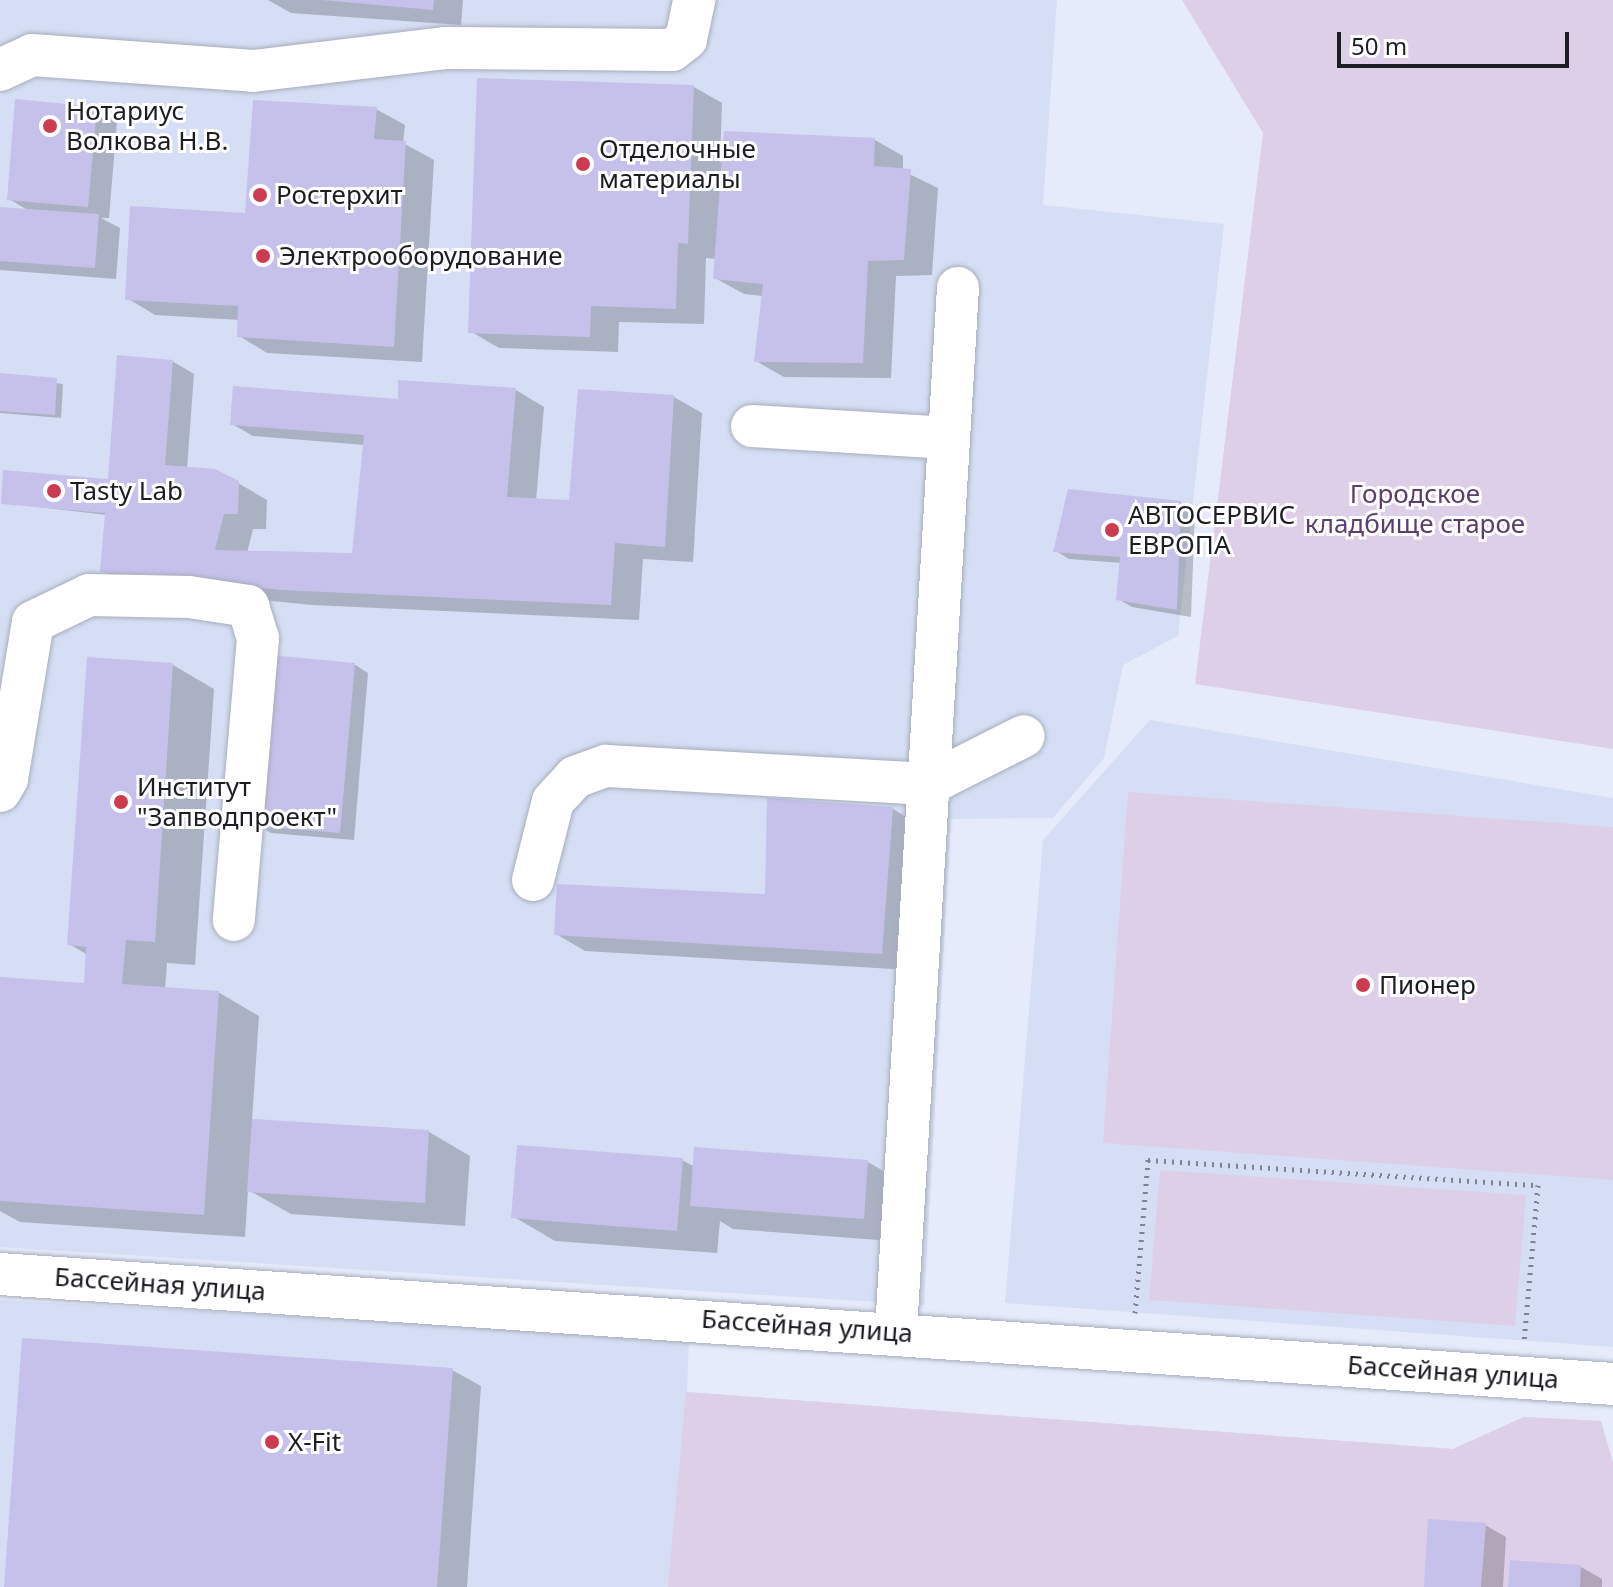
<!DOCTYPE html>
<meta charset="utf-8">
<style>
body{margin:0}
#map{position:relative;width:1613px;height:1587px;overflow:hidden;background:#e5ebfb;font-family:"Noto Sans",sans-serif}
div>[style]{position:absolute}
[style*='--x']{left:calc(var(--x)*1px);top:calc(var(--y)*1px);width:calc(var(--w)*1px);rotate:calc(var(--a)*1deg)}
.built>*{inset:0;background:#d5def4}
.green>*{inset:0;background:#decfe8}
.shadow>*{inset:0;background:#0003}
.building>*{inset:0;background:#c6c1eb}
.path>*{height:5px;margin-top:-2.5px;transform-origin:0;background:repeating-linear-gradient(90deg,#7f838e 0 2px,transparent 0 8px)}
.roads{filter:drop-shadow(0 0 2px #a7adbb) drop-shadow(0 0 2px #a7adbb)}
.minor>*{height:42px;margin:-21px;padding:0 21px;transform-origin:21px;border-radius:21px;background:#fff}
.dots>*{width:22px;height:22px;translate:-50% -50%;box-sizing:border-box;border:4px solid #fff;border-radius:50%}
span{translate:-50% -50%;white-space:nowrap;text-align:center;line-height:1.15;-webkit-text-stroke:6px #fff;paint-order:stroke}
.poi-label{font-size:26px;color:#1c1e23}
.left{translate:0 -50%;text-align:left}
.park-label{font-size:26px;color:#5c3d6e}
.street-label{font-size:26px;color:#1c1e23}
.scale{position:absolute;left:1337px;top:32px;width:232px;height:36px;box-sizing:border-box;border:4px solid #1c1e23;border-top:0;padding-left:10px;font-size:24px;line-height:28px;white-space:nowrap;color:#1c1e23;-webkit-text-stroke:6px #fff;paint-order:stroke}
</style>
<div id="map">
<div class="built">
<div style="clip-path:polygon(0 0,1057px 0,1043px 205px,1224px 224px,1178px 636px,1123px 665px,1104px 758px,1053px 818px,951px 819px,924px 1305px,0 1247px)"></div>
<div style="clip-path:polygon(1150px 720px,1613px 798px,1613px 1347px,1005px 1303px,1043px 840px)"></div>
<div style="clip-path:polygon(0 1300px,689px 1338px,687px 1392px,1453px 1449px,1524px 1417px,1601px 1421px,1613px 1463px,1613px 1587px,0 1587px)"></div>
</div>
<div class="green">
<div style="clip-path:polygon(1182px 0,1613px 0,1613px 749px,1195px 684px,1263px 133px)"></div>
<div style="clip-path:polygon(1128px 792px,1613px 827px,1613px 1180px,1103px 1143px)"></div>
<div style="clip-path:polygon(1160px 1170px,1526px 1195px,1515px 1326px,1149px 1300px)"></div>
<div style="clip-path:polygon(686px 1392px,1453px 1449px,1524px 1417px,1601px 1421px,1613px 1463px,1613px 1587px,668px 1587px)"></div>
</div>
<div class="shadow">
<div style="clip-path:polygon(268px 0,463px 0,461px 25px,291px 13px)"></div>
<div style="clip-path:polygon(694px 87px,722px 103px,720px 162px,875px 140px,903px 156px,903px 171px,938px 188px,932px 275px,896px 276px,891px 378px,784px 377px,756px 361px,763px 296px,744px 294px,715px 278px,717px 259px,706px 258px,704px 324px,619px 322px,618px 352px,499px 348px,470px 331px)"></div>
<div style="clip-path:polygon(96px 108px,117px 121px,109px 218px,101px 218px,120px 228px,116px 279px,0 270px,0 209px,29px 211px,9px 199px)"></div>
<div style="clip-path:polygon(376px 109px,405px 125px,403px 143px,434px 160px,422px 362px,267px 353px,239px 336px,240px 320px,155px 315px,127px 298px,247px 215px)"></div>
<div style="clip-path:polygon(172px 361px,194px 374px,187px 469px,238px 483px,267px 500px,266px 529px,253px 529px,247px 553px,354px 555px,365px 445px,253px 436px,232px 424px,516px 390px,544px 407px,536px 501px,570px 502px,674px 397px,702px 413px,693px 562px,643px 559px,639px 620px,312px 605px,131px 587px,102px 570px,107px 515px,3px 503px,109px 481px)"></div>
<div style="clip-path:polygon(0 375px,63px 384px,61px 418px,0 413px)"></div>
<div style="clip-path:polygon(1181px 503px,1195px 511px,1191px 617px,1132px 607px,1118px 599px,1122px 563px,1069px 559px,1056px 551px)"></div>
<div style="clip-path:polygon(354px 664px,368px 673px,354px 840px,271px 833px,257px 825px)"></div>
<div style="clip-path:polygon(173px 665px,214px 689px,195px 965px,167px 963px,165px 989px,218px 992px,259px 1016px,252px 1121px,429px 1132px,470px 1156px,465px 1226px,291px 1214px,248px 1190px,245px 1237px,20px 1222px,0 1211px,0 979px,86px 985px,88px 955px,69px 944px)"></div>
<div style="clip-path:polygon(893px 809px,921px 826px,910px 970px,585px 951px,556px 934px,767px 896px)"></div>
<div style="clip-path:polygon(696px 1149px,868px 1162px,909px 1186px,905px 1242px,733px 1229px,720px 1221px,717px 1253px,555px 1241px,514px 1217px,682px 1160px,695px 1167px)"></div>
<div style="clip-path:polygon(452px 1370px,481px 1386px,467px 1587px,6px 1587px)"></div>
<div style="clip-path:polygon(1485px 1525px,1506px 1537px,1503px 1587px,1426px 1587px)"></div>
<div style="clip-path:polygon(1581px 1567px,1602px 1579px,1602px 1587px,1510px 1587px)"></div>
</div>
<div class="building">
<div style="clip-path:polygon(322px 0,434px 0,433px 10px)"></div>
<div style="clip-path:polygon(477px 78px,694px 85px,688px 244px,678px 243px,676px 309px,591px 306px,590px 337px,468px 333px)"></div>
<div style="clip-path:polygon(15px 99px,97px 107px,88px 207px,7px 200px)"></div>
<div style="clip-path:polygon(253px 100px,377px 107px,374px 139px,406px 141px,394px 347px,237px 337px,238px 306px,125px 300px,130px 206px,245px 213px)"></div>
<div style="clip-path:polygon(724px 131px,875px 138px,874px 166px,911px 169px,904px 260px,868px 261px,863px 363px,754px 362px,763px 284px,713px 279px)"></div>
<div style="clip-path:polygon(0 207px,99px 214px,95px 268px,0 261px)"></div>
<div style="clip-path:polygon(117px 355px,173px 360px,165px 465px,215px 469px,239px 481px,238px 514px,224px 514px,215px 550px,352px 553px,364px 435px,230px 425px,233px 386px,398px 399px,398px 380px,516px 388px,507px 497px,569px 500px,578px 389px,674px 395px,665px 547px,615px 543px,611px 605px,282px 590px,100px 572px,105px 513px,1px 504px,3px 470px,108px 479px)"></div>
<div style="clip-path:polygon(0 373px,57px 378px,55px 415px,0 411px)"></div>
<div style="clip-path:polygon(1068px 489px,1181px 501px,1177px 610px,1116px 600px,1120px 557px,1053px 552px)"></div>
<div style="clip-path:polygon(270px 655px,355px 663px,340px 833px,255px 826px)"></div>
<div style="clip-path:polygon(87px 657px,173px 663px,155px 942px,126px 940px,122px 984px,219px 991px,204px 1215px,0 1201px,0 977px,84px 983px,86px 947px,67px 945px)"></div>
<div style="clip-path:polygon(767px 798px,893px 807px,882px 954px,554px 935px,557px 884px,765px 894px)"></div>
<div style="clip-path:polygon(252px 1119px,429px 1130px,425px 1203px,247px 1192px)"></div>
<div style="clip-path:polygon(517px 1145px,683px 1158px,677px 1231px,511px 1218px)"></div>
<div style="clip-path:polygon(694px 1147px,868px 1160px,864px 1219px,690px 1206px)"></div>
<div style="clip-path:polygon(22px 1338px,453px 1368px,437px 1587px,4px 1587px)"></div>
<div style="clip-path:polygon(1428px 1519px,1486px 1523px,1481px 1587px,1424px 1587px)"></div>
<div style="clip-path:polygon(1510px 1560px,1581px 1565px,1580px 1587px,1508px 1587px)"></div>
</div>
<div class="path">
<div style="--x:1135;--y:1313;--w:154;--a:-85.1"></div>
<div style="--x:1148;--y:1160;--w:391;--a:3.7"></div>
<div style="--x:1538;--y:1185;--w:157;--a:95.1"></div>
</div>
<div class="roads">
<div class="minor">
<div style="--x:0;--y:70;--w:35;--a:-25"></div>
<div style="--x:32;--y:55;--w:222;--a:4.1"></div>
<div style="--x:253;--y:71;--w:193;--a:-6.8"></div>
<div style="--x:445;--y:48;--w:227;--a:0.5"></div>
<div style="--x:672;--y:50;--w:18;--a:-38"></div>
<div style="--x:686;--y:39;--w:40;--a:-78"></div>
<div style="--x:752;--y:426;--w:197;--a:3.5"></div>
<div style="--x:0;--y:791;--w:14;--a:-60"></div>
<div style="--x:7;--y:779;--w:159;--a:-80.6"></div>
<div style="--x:33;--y:622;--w:62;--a:-25.7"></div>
<div style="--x:89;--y:595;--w:100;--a:1.1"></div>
<div style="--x:189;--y:597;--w:60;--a:8.7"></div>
<div style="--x:248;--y:606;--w:34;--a:73"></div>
<div style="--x:258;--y:638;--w:283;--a:94.9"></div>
<div style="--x:533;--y:880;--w:81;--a:-75.8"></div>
<div style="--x:553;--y:801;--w:33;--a:-47"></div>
<div style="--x:575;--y:777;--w:33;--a:-20"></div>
<div style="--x:606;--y:766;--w:324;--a:3.2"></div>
<div style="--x:929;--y:784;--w:106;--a:-26.8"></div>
<div style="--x:0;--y:1274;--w:1617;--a:3.9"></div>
<div style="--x:896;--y:1331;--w:1045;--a:-86.6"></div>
</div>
</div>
<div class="dots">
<div style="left:50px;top:126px;background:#cc3b4f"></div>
<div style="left:583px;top:164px;background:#cc3b4f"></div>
<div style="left:260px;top:195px;background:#cc3b4f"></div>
<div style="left:263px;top:256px;background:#cc3b4f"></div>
<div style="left:54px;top:491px;background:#cc3b4f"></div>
<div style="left:1112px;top:530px;background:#cc3b4f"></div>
<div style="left:121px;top:802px;background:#cc3b4f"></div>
<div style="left:1363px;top:985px;background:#cc3b4f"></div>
<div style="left:272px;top:1442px;background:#cc3b4f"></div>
</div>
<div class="poi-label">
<span class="left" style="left:66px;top:126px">Нотариус<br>Волкова Н.В.</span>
<span class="left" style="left:599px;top:164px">Отделочные<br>материалы</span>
<span class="left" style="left:276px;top:195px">Ростерхит</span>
<span class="left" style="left:279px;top:256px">Электрооборудование</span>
<span class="left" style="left:70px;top:491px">Tasty Lab</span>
<span class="left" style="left:1128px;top:530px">АВТОСЕРВИС<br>ЕВРОПА</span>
<span class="left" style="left:137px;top:802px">Институт<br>"Запводпроект"</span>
<span class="left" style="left:1379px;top:985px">Пионер</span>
<span class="left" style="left:288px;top:1442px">X-Fit</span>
</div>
<div class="park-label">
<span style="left:1415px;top:509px">Городское<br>кладбище старое</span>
</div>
<div class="street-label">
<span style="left:160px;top:1284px;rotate:4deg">Бассейная улица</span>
<span style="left:807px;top:1326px;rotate:4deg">Бассейная улица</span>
<span style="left:1453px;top:1372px;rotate:4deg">Бассейная улица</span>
</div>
<div class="scale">50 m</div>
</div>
